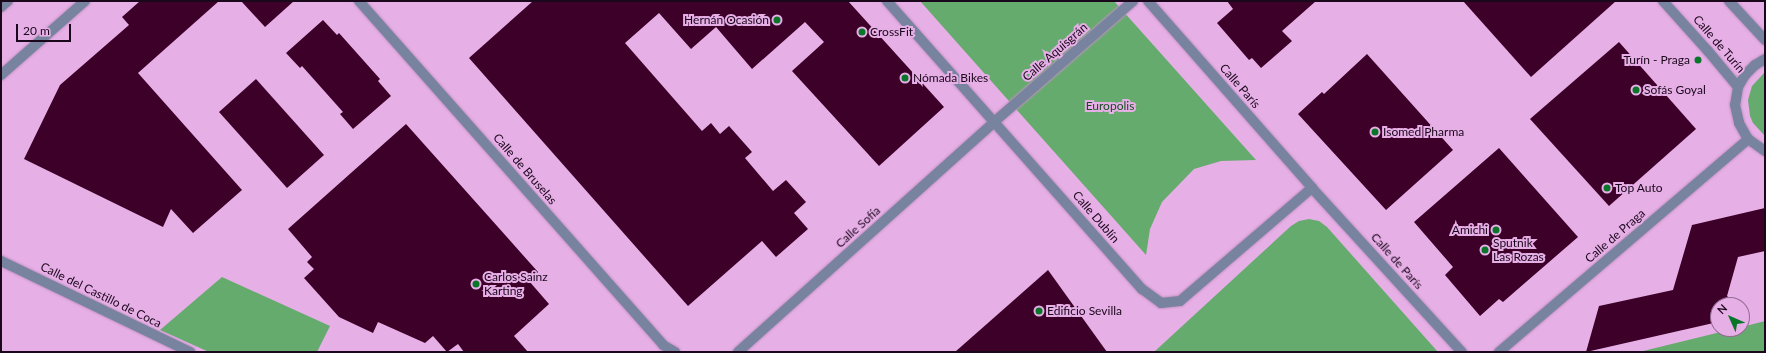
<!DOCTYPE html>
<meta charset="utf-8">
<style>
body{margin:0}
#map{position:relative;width:1766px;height:353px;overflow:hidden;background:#e6afe6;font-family:Lato,sans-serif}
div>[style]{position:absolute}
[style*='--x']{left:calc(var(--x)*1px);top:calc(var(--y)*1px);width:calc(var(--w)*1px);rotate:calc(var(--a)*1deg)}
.green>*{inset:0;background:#66ab6e}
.building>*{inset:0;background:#3d0028}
.roads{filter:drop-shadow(0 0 1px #c191c1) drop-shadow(0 0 1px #c191c1)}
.street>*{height:10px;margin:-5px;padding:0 5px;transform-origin:5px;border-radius:5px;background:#78849f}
.dots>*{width:11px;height:11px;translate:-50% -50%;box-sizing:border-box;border:2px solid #e6afe6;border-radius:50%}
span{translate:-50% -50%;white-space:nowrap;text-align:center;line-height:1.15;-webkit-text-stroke:4px #e6afe6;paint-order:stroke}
.poi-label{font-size:12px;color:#1b071b}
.right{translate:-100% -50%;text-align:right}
.left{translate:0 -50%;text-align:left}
.street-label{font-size:12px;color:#1b071b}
.park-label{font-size:12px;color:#174e21}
.frame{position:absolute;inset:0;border:2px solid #1b071b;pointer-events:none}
.north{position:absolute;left:1710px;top:297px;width:40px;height:40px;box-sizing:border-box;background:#e6afe6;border:1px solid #956c95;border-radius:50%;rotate:315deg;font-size:11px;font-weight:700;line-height:16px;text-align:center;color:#1b071b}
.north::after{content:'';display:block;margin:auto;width:14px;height:18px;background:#087528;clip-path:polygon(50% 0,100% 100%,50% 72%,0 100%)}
.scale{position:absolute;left:16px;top:24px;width:55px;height:18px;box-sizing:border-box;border:2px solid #1b071b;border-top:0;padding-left:5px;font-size:12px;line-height:14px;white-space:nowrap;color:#1b071b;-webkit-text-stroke:3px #e6afe6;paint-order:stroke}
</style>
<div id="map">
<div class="green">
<div style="clip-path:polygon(920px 1px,1114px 1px,1256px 160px,1221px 161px,1194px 169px,1162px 202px,1150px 229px,1146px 255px)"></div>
<div style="clip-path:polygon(1765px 72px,1765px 136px,1753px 123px,1750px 116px,1748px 100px,1752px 86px)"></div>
<div style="clip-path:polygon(1309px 219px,1319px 221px,1327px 227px,1438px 352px,1154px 352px,1291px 226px,1299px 221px)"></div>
<div style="clip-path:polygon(222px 277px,330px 326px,317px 352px,209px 352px,160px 330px)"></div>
<div style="clip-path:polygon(1765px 321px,1765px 352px,1639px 352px,1733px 329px,1742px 329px,1742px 327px)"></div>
</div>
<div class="building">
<div style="clip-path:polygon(140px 1px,219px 1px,138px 73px,242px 190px,193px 233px,171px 209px,163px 227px,24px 159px,60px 85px,129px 25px,122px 17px)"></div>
<div style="clip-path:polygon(241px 1px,294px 1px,265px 27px)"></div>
<div style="clip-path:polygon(533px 1px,848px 1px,944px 107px,879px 166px,792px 71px,824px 42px,805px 22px,752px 69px,716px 27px,691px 49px,659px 13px,625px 43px,702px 131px,711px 123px,720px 134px,729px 126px,752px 152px,745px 158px,773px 191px,786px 180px,806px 202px,794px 213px,808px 229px,776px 257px,762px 241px,688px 306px,469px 58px)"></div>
<div style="clip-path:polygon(1227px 1px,1316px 1px,1282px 31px,1292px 41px,1261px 68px,1252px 58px,1249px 60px,1217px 23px,1233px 9px)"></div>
<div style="clip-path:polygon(1463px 1px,1616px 1px,1531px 77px)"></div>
<div style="clip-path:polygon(323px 20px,337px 35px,339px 33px,380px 79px,378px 81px,391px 96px,353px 129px,340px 114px,343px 112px,302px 66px,300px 68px,286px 53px)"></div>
<div style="clip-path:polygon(1619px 42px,1696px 129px,1609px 206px,1530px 119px)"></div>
<div style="clip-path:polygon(1367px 54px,1453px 150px,1386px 210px,1298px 114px,1322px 92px,1324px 94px)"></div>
<div style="clip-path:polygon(256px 79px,324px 155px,287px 188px,219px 112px)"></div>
<div style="clip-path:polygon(406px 124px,538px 272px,529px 281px,549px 304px,514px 336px,528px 352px,464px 352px,458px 344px,447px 352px,433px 336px,425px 343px,378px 322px,373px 333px,339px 317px,304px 278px,314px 269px,307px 262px,312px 257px,288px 229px)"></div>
<div style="clip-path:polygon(1499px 148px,1578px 237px,1503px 302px,1499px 299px,1480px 316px,1445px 275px,1453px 267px,1414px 222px)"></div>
<div style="clip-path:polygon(1765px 208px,1765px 251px,1738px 257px,1727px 296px,1736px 305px,1718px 305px,1718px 322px,1586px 352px,1599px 306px,1673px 290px,1692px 225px)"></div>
<div style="clip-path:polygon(1048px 270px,1107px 352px,955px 352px)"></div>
</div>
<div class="roads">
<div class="street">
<div style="--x:359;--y:1;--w:459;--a:48.5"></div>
<div style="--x:663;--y:345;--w:14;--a:30"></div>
<div style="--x:887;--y:1;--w:385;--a:48.5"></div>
<div style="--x:1142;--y:289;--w:24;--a:36"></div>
<div style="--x:1161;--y:303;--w:19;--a:-6"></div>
<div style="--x:1180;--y:301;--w:174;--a:-40.6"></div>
<div style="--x:1148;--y:1;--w:249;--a:48.7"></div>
<div style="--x:1312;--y:188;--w:222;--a:47.6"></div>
<div style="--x:1663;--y:1;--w:67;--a:48"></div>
<div style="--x:1708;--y:51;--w:47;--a:50.2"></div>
<div style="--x:1729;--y:1;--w:53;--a:47.3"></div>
<div style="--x:1;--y:7;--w:9;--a:-41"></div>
<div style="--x:1765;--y:59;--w:12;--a:149"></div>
<div style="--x:1755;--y:65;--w:14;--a:135"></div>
<div style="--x:1745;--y:75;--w:14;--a:120"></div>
<div style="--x:1738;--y:87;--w:18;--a:99"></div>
<div style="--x:1735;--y:105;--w:18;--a:77"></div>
<div style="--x:1739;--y:123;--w:18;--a:61"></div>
<div style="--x:1748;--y:139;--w:21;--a:35"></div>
<div style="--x:1;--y:75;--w:112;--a:-41.4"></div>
<div style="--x:1;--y:261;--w:210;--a:25.7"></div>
<div style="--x:738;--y:352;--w:344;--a:-41.9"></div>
<div style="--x:994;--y:122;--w:184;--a:-41"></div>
<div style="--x:1499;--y:352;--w:328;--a:-40.5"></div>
</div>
</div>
<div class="dots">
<div style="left:777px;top:20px;background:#087528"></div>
<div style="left:862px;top:32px;background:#087528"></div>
<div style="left:1698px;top:60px;background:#087528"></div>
<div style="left:905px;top:78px;background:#087528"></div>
<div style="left:1636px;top:90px;background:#087528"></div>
<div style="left:1375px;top:132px;background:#087528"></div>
<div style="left:1607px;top:188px;background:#087528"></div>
<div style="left:1496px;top:230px;background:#087528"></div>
<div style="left:1485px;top:250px;background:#087528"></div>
<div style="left:476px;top:284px;background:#087528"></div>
<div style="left:1039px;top:311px;background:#087528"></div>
</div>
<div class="poi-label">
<span class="right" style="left:769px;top:20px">Hernán Ocasión</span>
<span class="left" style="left:870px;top:32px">CrossFit</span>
<span class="right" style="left:1690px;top:60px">Turín - Praga</span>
<span class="left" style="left:913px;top:78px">Nómada Bikes</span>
<span class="left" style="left:1644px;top:90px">Sofás Goyal</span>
<span class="left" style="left:1383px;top:132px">Isomed Pharma</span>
<span class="left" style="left:1615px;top:188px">Top Auto</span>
<span class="right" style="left:1488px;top:230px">Amichi</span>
<span class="left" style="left:1493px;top:250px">Sputnik<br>Las Rozas</span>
<span class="left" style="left:484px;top:284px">Carlos Sainz<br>Karting</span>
<span class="left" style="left:1047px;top:311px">Edificio Sevilla</span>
</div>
<div class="street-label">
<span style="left:1719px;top:44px;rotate:49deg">Calle de Turín</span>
<span style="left:1055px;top:52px;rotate:-41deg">Calle Aquisgrán</span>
<span style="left:1240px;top:86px;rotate:49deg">Calle París</span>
<span style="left:525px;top:169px;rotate:49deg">Calle de Bruselas</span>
<span style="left:1096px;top:217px;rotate:49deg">Calle Dublín</span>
<span style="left:858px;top:227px;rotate:-42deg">Calle Sofía</span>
<span style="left:1615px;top:236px;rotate:-41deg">Calle de Praga</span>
<span style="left:1397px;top:261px;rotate:48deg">Calle de París</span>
<span style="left:101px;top:295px;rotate:26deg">Calle del Castillo de Coca</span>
</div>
<div class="park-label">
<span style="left:1110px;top:106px">Europolis</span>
</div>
<div class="frame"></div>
<div class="north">N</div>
<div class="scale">20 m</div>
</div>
